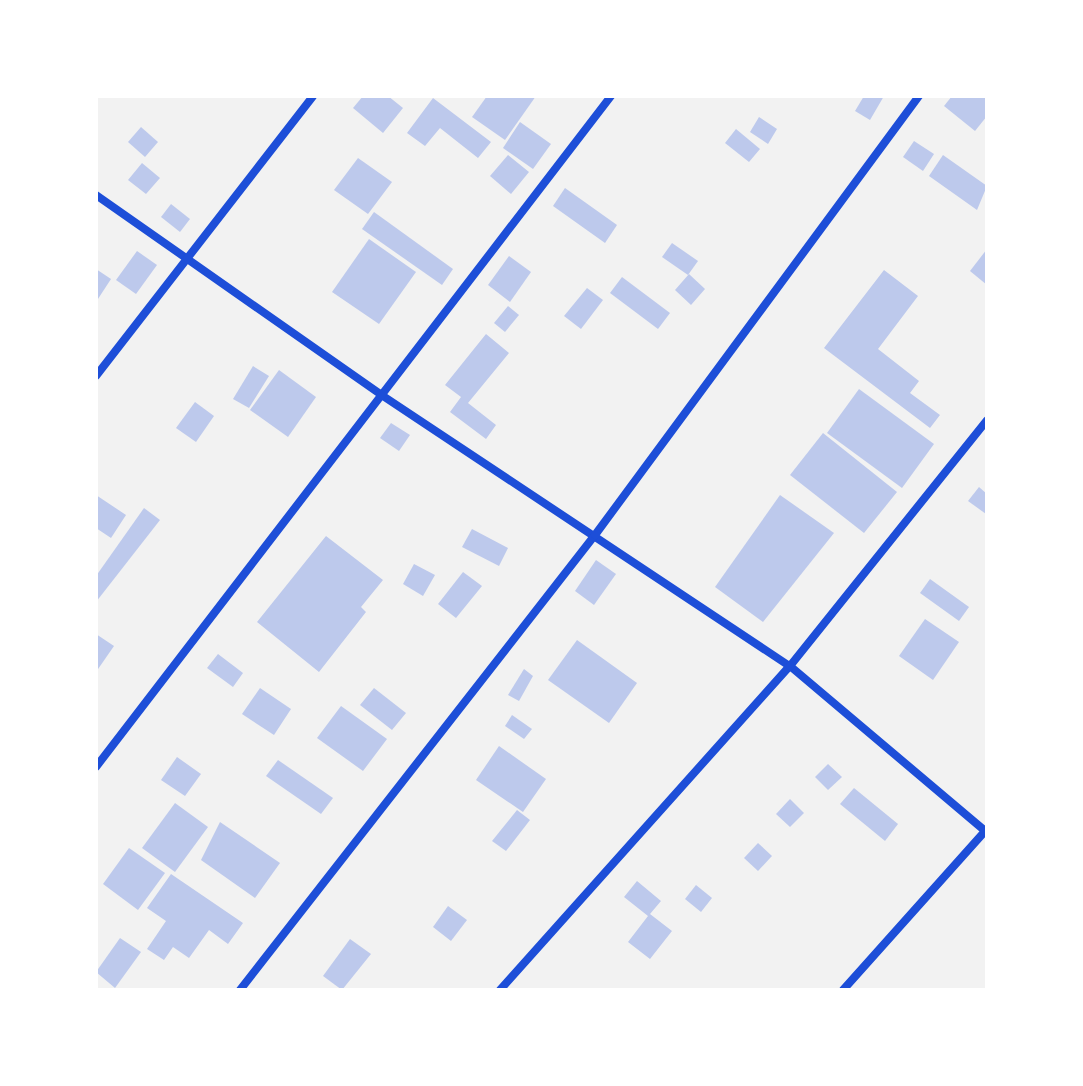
<!DOCTYPE html>
<style>
body{margin:0}
#map{position:relative;width:1083px;height:1086px;overflow:hidden;background:#f2f2f2;font-family:Barlow,sans-serif}
div>[style]{position:absolute}
[style*='--x']{left:calc(var(--x)*1px);top:calc(var(--y)*1px);width:calc(var(--w)*1px);rotate:calc(var(--a)*1deg)}
.building>*{inset:0;background:#bdc9ec}
.minor>*{height:8px;margin:-4px;padding:0 4px;transform-origin:4px;border-radius:4px;background:#1d4ed8}
span{translate:-50% -50%;white-space:nowrap;text-align:center;line-height:1.15;-webkit-text-stroke:6px #fff;paint-order:stroke}
.frame{position:absolute;inset:0;border:98px solid #fff;pointer-events:none}
</style>
<div id="map">
<div class="building">
<div style="clip-path:polygon(363px 96px,388px 96px,403px 108px,383px 133px,353px 108px)"></div>
<div style="clip-path:polygon(487px 96px,536px 96px,505px 140px,472px 117px)"></div>
<div style="clip-path:polygon(864px 96px,884px 96px,870px 120px,855px 111px)"></div>
<div style="clip-path:polygon(952px 96px,987px 96px,987px 116px,975px 131px,944px 106px)"></div>
<div style="clip-path:polygon(433px 98px,491px 142px,478px 158px,440px 128px,425px 146px,407px 133px)"></div>
<div style="clip-path:polygon(759px 117px,777px 129px,768px 144px,750px 132px)"></div>
<div style="clip-path:polygon(520px 122px,551px 144px,533px 169px,503px 148px)"></div>
<div style="clip-path:polygon(141px 127px,158px 142px,145px 157px,128px 142px)"></div>
<div style="clip-path:polygon(736px 129px,760px 149px,749px 162px,725px 143px)"></div>
<div style="clip-path:polygon(914px 141px,934px 154px,923px 171px,903px 157px)"></div>
<div style="clip-path:polygon(508px 155px,529px 172px,511px 194px,490px 176px)"></div>
<div style="clip-path:polygon(943px 155px,987px 186px,977px 210px,929px 176px)"></div>
<div style="clip-path:polygon(358px 158px,392px 182px,368px 214px,334px 190px)"></div>
<div style="clip-path:polygon(142px 163px,160px 178px,146px 194px,128px 180px)"></div>
<div style="clip-path:polygon(565px 188px,617px 225px,605px 243px,553px 206px)"></div>
<div style="clip-path:polygon(171px 204px,190px 219px,180px 232px,161px 217px)"></div>
<div style="clip-path:polygon(374px 212px,453px 269px,442px 285px,362px 229px)"></div>
<div style="clip-path:polygon(369px 239px,416px 272px,379px 324px,332px 292px)"></div>
<div style="clip-path:polygon(672px 243px,698px 261px,688px 275px,662px 257px)"></div>
<div style="clip-path:polygon(987px 249px,987px 285px,970px 271px)"></div>
<div style="clip-path:polygon(137px 251px,157px 265px,136px 294px,116px 280px)"></div>
<div style="clip-path:polygon(509px 256px,531px 272px,510px 302px,488px 285px)"></div>
<div style="clip-path:polygon(96px 269px,111px 279px,96px 302px)"></div>
<div style="clip-path:polygon(884px 270px,918px 296px,878px 349px,919px 381px,910px 393px,940px 415px,930px 428px,824px 348px)"></div>
<div style="clip-path:polygon(689px 274px,705px 289px,691px 305px,675px 290px)"></div>
<div style="clip-path:polygon(622px 277px,670px 313px,658px 329px,610px 293px)"></div>
<div style="clip-path:polygon(587px 288px,603px 300px,581px 329px,564px 316px)"></div>
<div style="clip-path:polygon(508px 306px,519px 315px,505px 332px,494px 323px)"></div>
<div style="clip-path:polygon(486px 334px,509px 353px,468px 403px,496px 425px,486px 439px,450px 412px,461px 397px,445px 385px)"></div>
<div style="clip-path:polygon(253px 366px,269px 376px,249px 408px,233px 399px)"></div>
<div style="clip-path:polygon(279px 370px,316px 397px,288px 437px,250px 410px)"></div>
<div style="clip-path:polygon(859px 389px,934px 444px,902px 488px,827px 433px)"></div>
<div style="clip-path:polygon(195px 402px,214px 416px,196px 442px,176px 428px)"></div>
<div style="clip-path:polygon(391px 423px,410px 435px,399px 451px,380px 438px)"></div>
<div style="clip-path:polygon(823px 433px,897px 492px,864px 533px,790px 475px)"></div>
<div style="clip-path:polygon(979px 487px,987px 494px,986px 514px,968px 501px)"></div>
<div style="clip-path:polygon(96px 495px,126px 515px,111px 538px,96px 528px)"></div>
<div style="clip-path:polygon(780px 495px,834px 533px,763px 622px,715px 587px)"></div>
<div style="clip-path:polygon(144px 508px,160px 520px,96px 602px,96px 576px)"></div>
<div style="clip-path:polygon(472px 529px,508px 548px,499px 566px,462px 547px)"></div>
<div style="clip-path:polygon(326px 536px,383px 580px,361px 607px,366px 612px,319px 672px,257px 622px)"></div>
<div style="clip-path:polygon(596px 560px,616px 574px,594px 605px,575px 591px)"></div>
<div style="clip-path:polygon(414px 564px,435px 575px,423px 596px,403px 584px)"></div>
<div style="clip-path:polygon(463px 572px,482px 586px,456px 618px,438px 604px)"></div>
<div style="clip-path:polygon(930px 579px,969px 607px,959px 621px,920px 593px)"></div>
<div style="clip-path:polygon(925px 619px,959px 642px,933px 680px,899px 656px)"></div>
<div style="clip-path:polygon(96px 634px,114px 646px,96px 672px)"></div>
<div style="clip-path:polygon(577px 640px,637px 683px,609px 723px,548px 680px)"></div>
<div style="clip-path:polygon(218px 654px,243px 673px,233px 687px,207px 668px)"></div>
<div style="clip-path:polygon(524px 669px,533px 676px,519px 701px,508px 695px)"></div>
<div style="clip-path:polygon(260px 688px,291px 709px,274px 735px,242px 714px)"></div>
<div style="clip-path:polygon(374px 688px,406px 713px,392px 730px,360px 705px)"></div>
<div style="clip-path:polygon(341px 706px,387px 739px,363px 771px,317px 738px)"></div>
<div style="clip-path:polygon(512px 715px,532px 729px,524px 739px,505px 726px)"></div>
<div style="clip-path:polygon(499px 746px,546px 779px,523px 812px,476px 780px)"></div>
<div style="clip-path:polygon(177px 757px,201px 774px,185px 796px,161px 780px)"></div>
<div style="clip-path:polygon(278px 760px,333px 798px,321px 814px,266px 776px)"></div>
<div style="clip-path:polygon(828px 764px,842px 777px,828px 790px,815px 777px)"></div>
<div style="clip-path:polygon(854px 788px,898px 824px,885px 841px,840px 804px)"></div>
<div style="clip-path:polygon(790px 799px,804px 813px,790px 827px,776px 814px)"></div>
<div style="clip-path:polygon(175px 803px,208px 827px,175px 872px,142px 848px)"></div>
<div style="clip-path:polygon(517px 810px,530px 820px,506px 851px,492px 841px)"></div>
<div style="clip-path:polygon(220px 822px,280px 863px,255px 898px,201px 860px)"></div>
<div style="clip-path:polygon(758px 843px,772px 856px,758px 871px,744px 858px)"></div>
<div style="clip-path:polygon(129px 848px,165px 873px,138px 910px,103px 884px)"></div>
<div style="clip-path:polygon(171px 874px,243px 923px,228px 944px,209px 930px,189px 958px,173px 947px,164px 960px,147px 949px,166px 921px,147px 908px)"></div>
<div style="clip-path:polygon(637px 881px,661px 901px,650px 914px,672px 931px,650px 959px,628px 942px,648px 916px,624px 897px)"></div>
<div style="clip-path:polygon(696px 885px,712px 898px,701px 912px,685px 899px)"></div>
<div style="clip-path:polygon(448px 906px,467px 920px,451px 941px,433px 927px)"></div>
<div style="clip-path:polygon(120px 938px,141px 952px,115px 988px,96px 972px)"></div>
<div style="clip-path:polygon(350px 939px,371px 954px,342px 990px,323px 976px)"></div>
</div>
<div class="minor">
<div style="--x:96;--y:195;--w:347;--a:35"></div>
<div style="--x:380;--y:394;--w:492;--a:33.6"></div>
<div style="--x:790;--y:666;--w:255;--a:40.2"></div>
<div style="--x:96;--y:376;--w:354;--a:-52.2"></div>
<div style="--x:96;--y:767;--w:846;--a:-52.49"></div>
<div style="--x:240;--y:990;--w:577;--a:-52.04"></div>
<div style="--x:595;--y:535;--w:546;--a:-53.57"></div>
<div style="--x:500;--y:990;--w:435;--a:-48.2"></div>
<div style="--x:790;--y:666;--w:315;--a:-51.3"></div>
<div style="--x:843;--y:990;--w:216;--a:-48.2"></div>
</div>
<div class="frame"></div>
</div>
